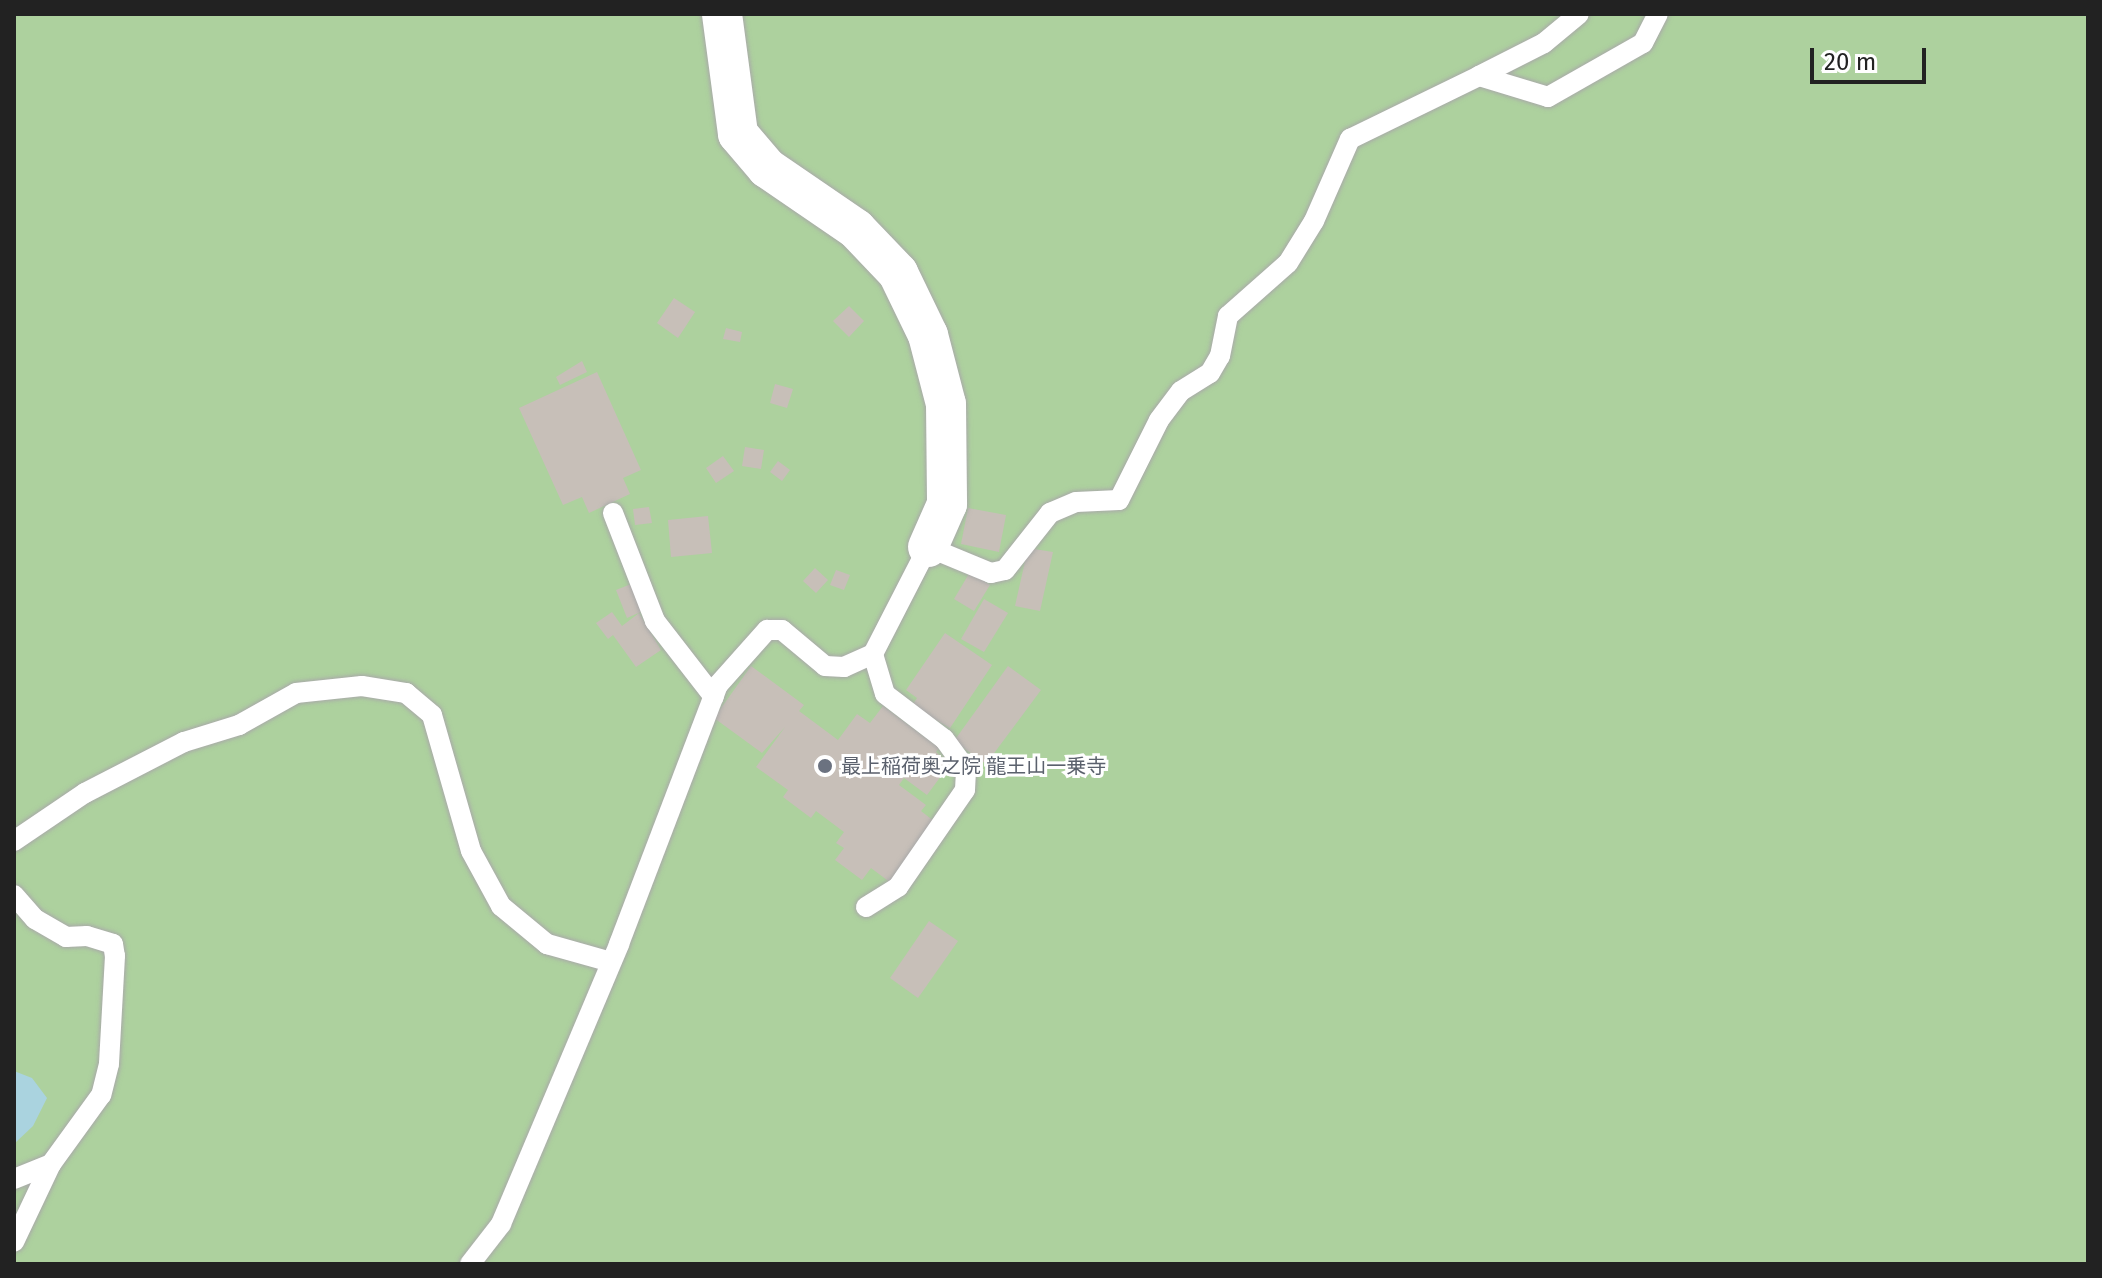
<!DOCTYPE html>
<meta charset="utf-8">
<style>
body{margin:0}
#map{position:relative;width:2102px;height:1278px;overflow:hidden;background:#f2efe9;font-family:"Fira Sans","Noto Sans JP",sans-serif}
div>[style]{position:absolute}
[style*='--x']{left:calc(var(--x)*1px);top:calc(var(--y)*1px);width:calc(var(--w)*1px);rotate:calc(var(--a)*1deg)}
.forest>*{inset:0;background:#add19e}
.water>*{inset:0;background:#aad3df}
.building>*{inset:0;background:#c7bfb8}
.roads{filter:drop-shadow(0 0 2px #a9a9a9) drop-shadow(0 0 2px #a9a9a9)}
.service>*{height:20px;margin:-10px;padding:0 10px;transform-origin:10px;border-radius:10px;background:#fff}
.minor>*{height:40px;margin:-20px;padding:0 20px;transform-origin:20px;border-radius:20px;background:#fff}
.dots>*{width:22px;height:22px;translate:-50% -50%;box-sizing:border-box;border:4px solid #fff;border-radius:50%}
span{translate:-50% -50%;white-space:nowrap;text-align:center;line-height:1.15;-webkit-text-stroke:6px #fff;paint-order:stroke}
.worship-label{font-size:20px;color:#5b616d}
.left{translate:0 -50%;text-align:left}
.frame{position:absolute;inset:0;border:16px solid #222;pointer-events:none}
.scale{position:absolute;left:1810px;top:48px;width:116px;height:36px;box-sizing:border-box;border:4px solid #222;border-top:0;padding-left:10px;font-size:24px;line-height:28px;white-space:nowrap;color:#222;-webkit-text-stroke:6px #fff;paint-order:stroke}
</style>
<div id="map">
<div class="forest">
<div style="clip-path:polygon(14px 14px,2088px 14px,2088px 1264px,14px 1264px)"></div>
</div>
<div class="water">
<div style="clip-path:polygon(14px 1071px,32px 1078px,47px 1098px,33px 1126px,14px 1144px)"></div>
</div>
<div class="building">
<div style="clip-path:polygon(674px 298px,695px 312px,678px 338px,657px 323px)"></div>
<div style="clip-path:polygon(849px 306px,864px 321px,849px 337px,833px 321px)"></div>
<div style="clip-path:polygon(726px 328px,742px 332px,740px 342px,723px 339px)"></div>
<div style="clip-path:polygon(582px 361px,587px 372px,560px 385px,556px 377px)"></div>
<div style="clip-path:polygon(597px 372px,641px 470px,623px 478px,630px 494px,589px 513px,582px 497px,563px 505px,519px 408px)"></div>
<div style="clip-path:polygon(775px 384px,793px 389px,787px 408px,770px 403px)"></div>
<div style="clip-path:polygon(745px 447px,764px 450px,761px 469px,742px 466px)"></div>
<div style="clip-path:polygon(723px 456px,734px 471px,716px 483px,706px 468px)"></div>
<div style="clip-path:polygon(778px 461px,790px 470px,782px 481px,770px 472px)"></div>
<div style="clip-path:polygon(649px 507px,652px 523px,635px 525px,633px 509px)"></div>
<div style="clip-path:polygon(968px 508px,1006px 515px,999px 552px,961px 544px)"></div>
<div style="clip-path:polygon(708px 516px,712px 553px,671px 557px,668px 520px)"></div>
<div style="clip-path:polygon(1028px 548px,1053px 552px,1040px 611px,1015px 606px)"></div>
<div style="clip-path:polygon(815px 568px,828px 580px,816px 593px,803px 581px)"></div>
<div style="clip-path:polygon(836px 570px,850px 575px,844px 590px,830px 585px)"></div>
<div style="clip-path:polygon(970px 572px,990px 585px,974px 611px,954px 599px)"></div>
<div style="clip-path:polygon(631px 584px,643px 611px,627px 618px,616px 590px)"></div>
<div style="clip-path:polygon(984px 599px,1008px 613px,984px 652px,961px 639px)"></div>
<div style="clip-path:polygon(612px 612px,622px 626px,639px 613px,661px 650px,636px 667px,613px 635px,608px 639px,596px 623px)"></div>
<div style="clip-path:polygon(945px 633px,992px 665px,950px 728px,912px 706px,917px 698px,906px 690px)"></div>
<div style="clip-path:polygon(751px 666px,804px 705px,799px 711px,838px 740px,857px 714px,870px 723px,883px 706px,939px 748px,936px 752px,950px 764px,927px 795px,904px 778px,899px 785px,926px 805px,921px 811px,935px 822px,891px 883px,871px 868px,862px 880px,835px 860px,844px 848px,836px 843px,844px 832px,816px 811px,811px 818px,783px 797px,788px 790px,756px 767px,785px 727px,762px 753px,714px 718px)"></div>
<div style="clip-path:polygon(1008px 666px,1041px 690px,986px 764px,954px 741px)"></div>
<div style="clip-path:polygon(929px 921px,958px 941px,918px 998px,890px 978px)"></div>
</div>
<div class="roads">
<div class="service">
<div style="--x:1479;--y:76;--w:73;--a:-26.9"></div>
<div style="--x:1544;--y:43;--w:45;--a:-39.6"></div>
<div style="--x:613;--y:513;--w:116;--a:68.7"></div>
<div style="--x:655;--y:621;--w:96;--a:52.2"></div>
<div style="--x:14;--y:841;--w:86;--a:-34.1"></div>
<div style="--x:85;--y:793;--w:111;--a:-27.3"></div>
<div style="--x:184;--y:742;--w:58;--a:-17.2"></div>
<div style="--x:239;--y:725;--w:65;--a:-29.3"></div>
<div style="--x:296;--y:693;--w:66;--a:-6.1"></div>
<div style="--x:362;--y:686;--w:45;--a:9"></div>
<div style="--x:406;--y:693;--w:34;--a:40"></div>
<div style="--x:432;--y:715;--w:141;--a:74"></div>
<div style="--x:471;--y:851;--w:63;--a:61.4"></div>
<div style="--x:501;--y:906;--w:60;--a:39.6"></div>
<div style="--x:547;--y:944;--w:66;--a:15.7"></div>
<div style="--x:14;--y:895;--w:32;--a:49"></div>
<div style="--x:35;--y:919;--w:36;--a:30"></div>
<div style="--x:66;--y:937;--w:21;--a:-3"></div>
<div style="--x:87;--y:936;--w:27;--a:17"></div>
<div style="--x:113;--y:944;--w:12;--a:81"></div>
<div style="--x:115;--y:956;--w:108;--a:93.2"></div>
<div style="--x:109;--y:1064;--w:32;--a:104"></div>
<div style="--x:101;--y:1095;--w:85;--a:125.9"></div>
<div style="--x:51;--y:1164;--w:86;--a:115.4"></div>
<div style="--x:866;--y:907;--w:38;--a:-32"></div>
<div style="--x:898;--y:887;--w:118;--a:-55.4"></div>
<div style="--x:965;--y:790;--w:21;--a:-87"></div>
<div style="--x:966;--y:769;--w:37;--a:-126"></div>
<div style="--x:944;--y:739;--w:74;--a:-142.7"></div>
<div style="--x:885;--y:694;--w:42;--a:-106.7"></div>
<div style="--x:14;--y:1179;--w:40;--a:-22"></div>
<div style="--x:470;--y:1264;--w:51;--a:-52.2"></div>
<div style="--x:501;--y:1224;--w:304;--a:-67.1"></div>
<div style="--x:619;--y:944;--w:277;--a:-69.1"></div>
<div style="--x:718;--y:685;--w:74;--a:-48.3"></div>
<div style="--x:767;--y:630;--w:15;--a:0"></div>
<div style="--x:782;--y:630;--w:56;--a:39.9"></div>
<div style="--x:825;--y:666;--w:19;--a:3"></div>
<div style="--x:844;--y:667;--w:32;--a:-24"></div>
<div style="--x:873;--y:654;--w:120;--a:-62.8"></div>
<div style="--x:928;--y:547;--w:68;--a:22.4"></div>
<div style="--x:991;--y:573;--w:14;--a:-12"></div>
<div style="--x:1005;--y:570;--w:73;--a:-51.7"></div>
<div style="--x:1050;--y:513;--w:28;--a:-23"></div>
<div style="--x:1076;--y:502;--w:43;--a:-2.7"></div>
<div style="--x:1119;--y:500;--w:89;--a:-63.4"></div>
<div style="--x:1159;--y:420;--w:36;--a:-53"></div>
<div style="--x:1181;--y:391;--w:34;--a:-32"></div>
<div style="--x:1210;--y:373;--w:20;--a:-60"></div>
<div style="--x:1220;--y:356;--w:41;--a:-78.7"></div>
<div style="--x:1228;--y:316;--w:80;--a:-41.5"></div>
<div style="--x:1288;--y:263;--w:49;--a:-58.2"></div>
<div style="--x:1314;--y:221;--w:90;--a:-66.3"></div>
<div style="--x:1350;--y:139;--w:144;--a:-26"></div>
<div style="--x:1479;--y:76;--w:72;--a:16.9"></div>
<div style="--x:1548;--y:97;--w:109;--a:-29.6"></div>
<div style="--x:1643;--y:43;--w:33;--a:-63"></div>
</div>
<div class="minor">
<div style="--x:722;--y:14;--w:121;--a:82.4"></div>
<div style="--x:738;--y:134;--w:45;--a:49.5"></div>
<div style="--x:767;--y:168;--w:108;--a:34.4"></div>
<div style="--x:856;--y:229;--w:61;--a:46.3"></div>
<div style="--x:898;--y:273;--w:69;--a:64.2"></div>
<div style="--x:928;--y:335;--w:71;--a:75.4"></div>
<div style="--x:946;--y:404;--w:100;--a:89.4"></div>
<div style="--x:947;--y:504;--w:47;--a:113.8"></div>
</div>
</div>
<div class="dots">
<div style="left:825px;top:766px;background:#6b7280"></div>
</div>
<div class="worship-label">
<span class="left" style="left:841px;top:766px">最上稲荷奥之院 龍王山一乗寺</span>
</div>
<div class="frame"></div>
<div class="scale">20 m</div>
</div>
